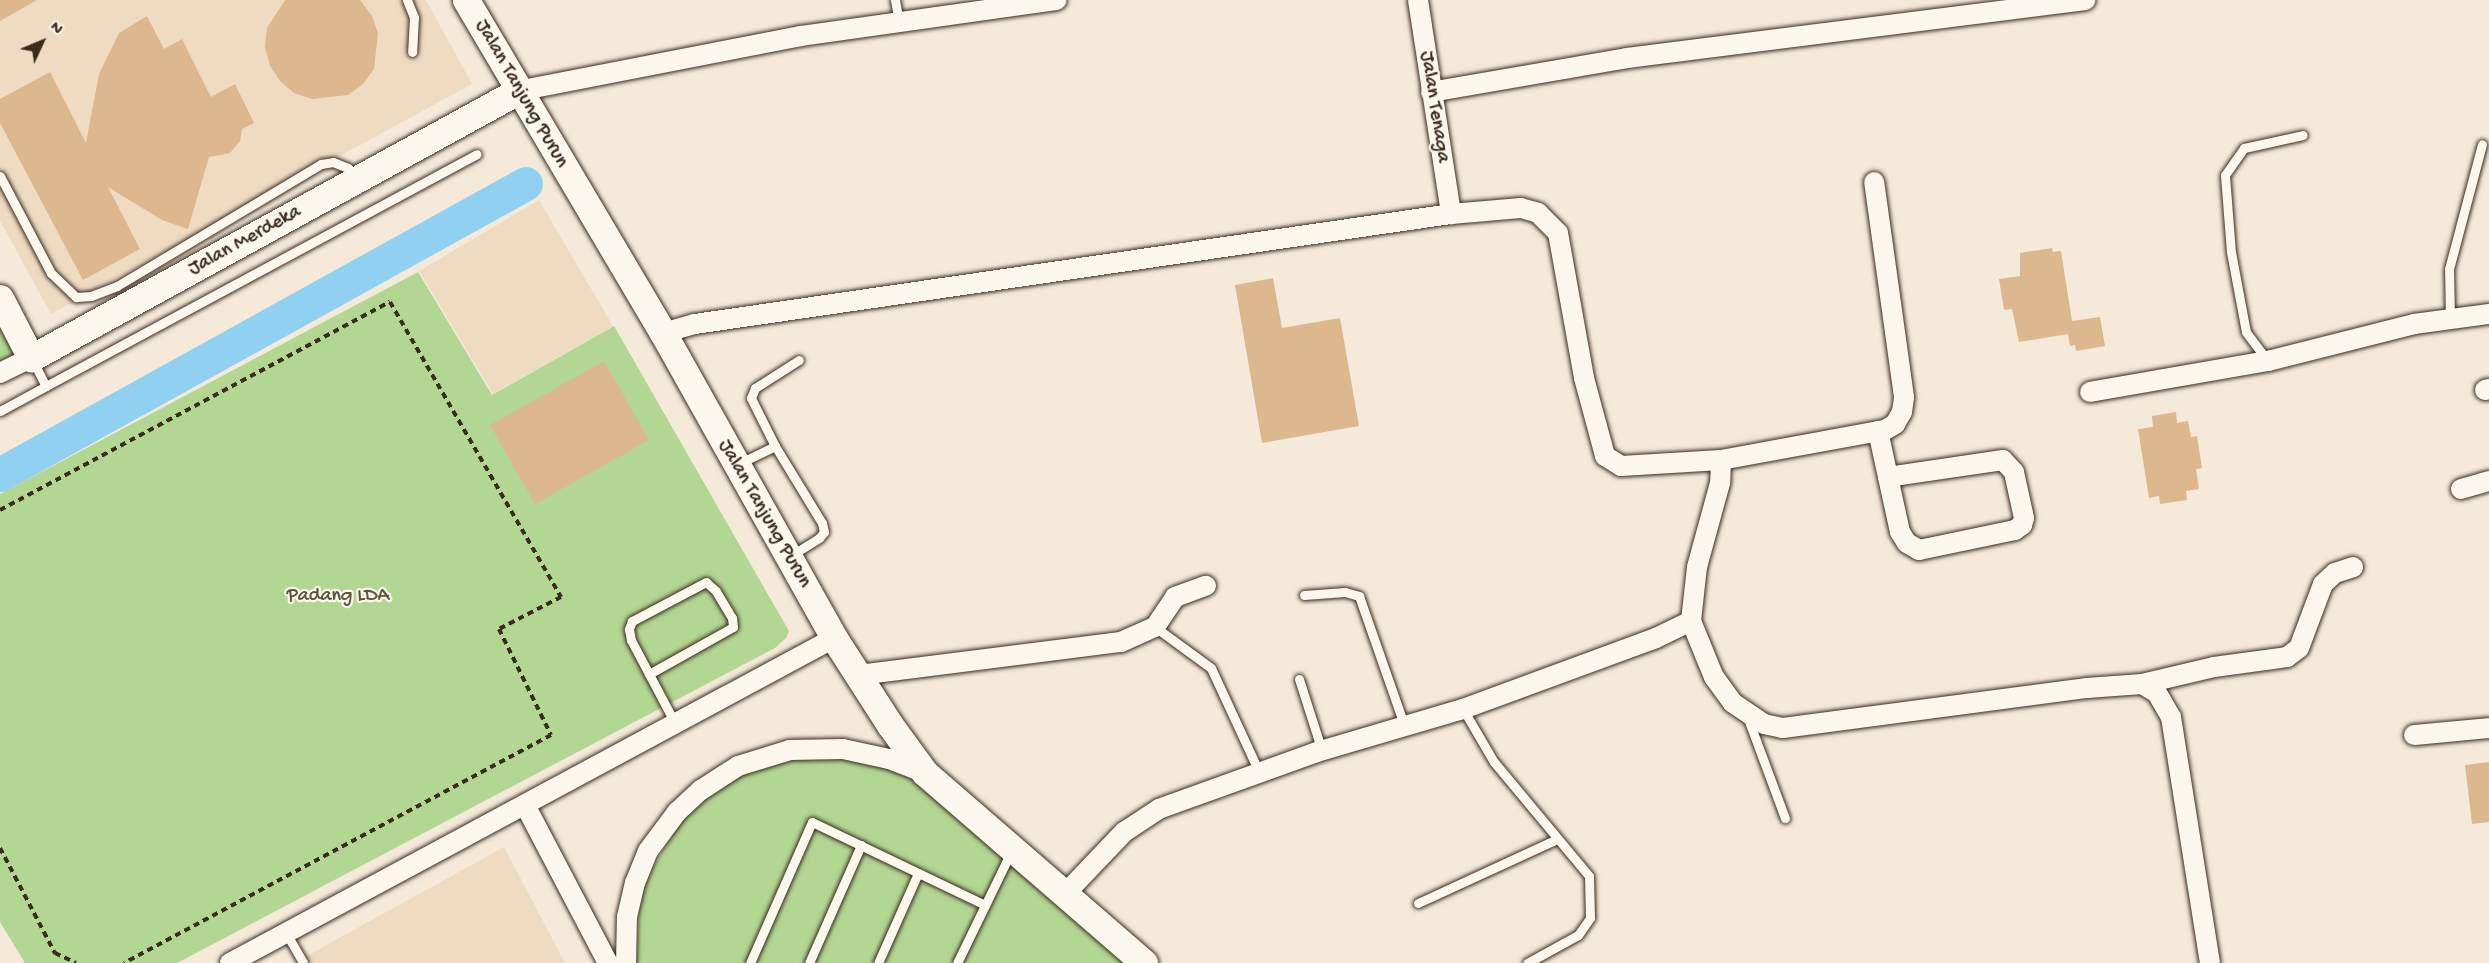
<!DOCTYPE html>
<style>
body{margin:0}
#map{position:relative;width:2489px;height:963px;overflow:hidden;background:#f5ead9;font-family:"Gochi Hand",sans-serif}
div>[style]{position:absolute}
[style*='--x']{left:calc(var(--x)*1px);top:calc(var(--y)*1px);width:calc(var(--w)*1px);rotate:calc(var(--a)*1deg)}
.built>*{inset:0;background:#eedbc2}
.green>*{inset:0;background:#b2d793}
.river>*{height:34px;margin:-17px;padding:0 17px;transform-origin:17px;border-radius:17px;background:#90d1f2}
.building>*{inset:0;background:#ddb78e}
.path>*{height:4px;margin-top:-2px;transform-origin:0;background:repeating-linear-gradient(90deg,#3b2a1e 0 6px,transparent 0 10.5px)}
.roads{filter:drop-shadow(0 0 2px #3b2a1e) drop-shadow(0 0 2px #3b2a1e)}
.lane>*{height:9px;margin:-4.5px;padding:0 4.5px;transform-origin:4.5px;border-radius:4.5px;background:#fbf7ec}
.street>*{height:20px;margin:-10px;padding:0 10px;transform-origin:10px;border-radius:10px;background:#fbf7ec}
.secondary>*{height:27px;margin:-13.5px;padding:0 13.5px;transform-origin:13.5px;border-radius:13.5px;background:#fbf7ec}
span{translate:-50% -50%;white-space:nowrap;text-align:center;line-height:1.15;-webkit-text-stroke:4.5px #fbf7ec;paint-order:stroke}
.street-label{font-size:20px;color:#3b2a1e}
.park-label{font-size:20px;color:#59553b}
.north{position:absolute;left:12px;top:12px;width:60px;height:60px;-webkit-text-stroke:4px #fbf7ec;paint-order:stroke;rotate:46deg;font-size:16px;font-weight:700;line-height:24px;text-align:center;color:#3b2a1e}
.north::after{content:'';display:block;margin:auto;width:21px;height:27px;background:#3b2a1e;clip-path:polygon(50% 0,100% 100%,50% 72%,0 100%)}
</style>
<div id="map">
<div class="built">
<div style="clip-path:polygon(0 0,426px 0,472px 84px,51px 314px,0 221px)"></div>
<div style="clip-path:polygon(539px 200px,613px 326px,493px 394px,419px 271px)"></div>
<div style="clip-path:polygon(504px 847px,565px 963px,294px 963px)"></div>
</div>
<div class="green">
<div style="clip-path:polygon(418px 272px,492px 395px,614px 326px,789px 631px,786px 638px,775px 648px,177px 963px,25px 963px,0 922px,0 494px)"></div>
<div style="clip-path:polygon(0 310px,21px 351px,0 361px)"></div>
<div style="clip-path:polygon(841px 756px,886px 765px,922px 781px,1131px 963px,637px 963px,639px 910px,646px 880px,681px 820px,707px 796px,742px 774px,792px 759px)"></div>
</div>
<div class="river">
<div style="--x:0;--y:475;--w:601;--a:-28.95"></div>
</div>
<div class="building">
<div style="clip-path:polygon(0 0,37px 0,0 21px)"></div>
<div style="clip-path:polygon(285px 0,360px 0,372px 16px,378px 33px,374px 69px,363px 84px,348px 95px,312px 99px,294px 93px,280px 81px,270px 66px,265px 47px,267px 28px)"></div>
<div style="clip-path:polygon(147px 16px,164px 49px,182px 39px,211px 97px,235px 84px,254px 123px,242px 129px,240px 141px,230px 153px,209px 157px,188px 229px,162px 220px,108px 187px,140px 249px,83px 280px,0 123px,0 99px,50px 72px,86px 143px,99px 74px,119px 33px)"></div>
<div style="clip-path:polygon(2052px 248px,2053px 252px,2061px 251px,2072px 321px,2100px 317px,2105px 346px,2076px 351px,2075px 345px,2070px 346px,2068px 334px,2019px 342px,2012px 309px,2004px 310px,1999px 279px,2020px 276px,2020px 253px)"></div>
<div style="clip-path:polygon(1273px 278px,1282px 328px,1340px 318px,1359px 426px,1262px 443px,1235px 285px)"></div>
<div style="clip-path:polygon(604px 361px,649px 440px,535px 504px,490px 425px)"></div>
<div style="clip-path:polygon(2176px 412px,2177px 423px,2188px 421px,2191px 437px,2197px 436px,2202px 468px,2196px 469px,2199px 489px,2186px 491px,2187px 500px,2160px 504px,2159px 496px,2149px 498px,2138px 429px,2153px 427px,2152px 416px)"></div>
<div style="clip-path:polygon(2489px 762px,2489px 822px,2472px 824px,2465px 765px)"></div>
</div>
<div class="path">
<div style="--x:0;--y:510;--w:442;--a:-28.1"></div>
<div style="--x:390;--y:302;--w:341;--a:59.9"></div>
<div style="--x:561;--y:597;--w:70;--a:152.7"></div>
<div style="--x:499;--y:629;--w:118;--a:63.9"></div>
<div style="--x:551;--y:735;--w:484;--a:151.9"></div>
<div style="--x:0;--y:848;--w:119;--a:62.4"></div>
<div style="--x:55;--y:953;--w:23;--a:25"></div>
</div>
<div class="roads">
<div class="lane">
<div style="--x:407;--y:0;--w:18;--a:68"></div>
<div style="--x:414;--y:17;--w:35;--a:93"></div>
<div style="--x:895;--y:0;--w:23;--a:80"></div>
<div style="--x:0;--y:176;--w:110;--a:62.3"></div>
<div style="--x:51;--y:273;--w:35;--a:44"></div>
<div style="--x:76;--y:297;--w:15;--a:-4"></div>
<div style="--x:91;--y:296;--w:28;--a:-21"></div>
<div style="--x:117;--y:286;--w:238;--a:-30.9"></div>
<div style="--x:321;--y:164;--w:12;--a:-9"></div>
<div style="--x:333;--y:162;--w:16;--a:22"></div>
<div style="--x:348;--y:168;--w:12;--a:48"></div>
<div style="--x:2450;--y:319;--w:50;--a:-91.1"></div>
<div style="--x:2449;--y:269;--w:129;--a:-75.2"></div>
<div style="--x:2267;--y:360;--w:35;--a:-127"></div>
<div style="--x:2246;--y:332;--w:81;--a:-100.6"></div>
<div style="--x:2231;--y:252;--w:77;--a:-94.5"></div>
<div style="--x:2225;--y:175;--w:33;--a:-55"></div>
<div style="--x:2244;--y:148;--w:60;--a:-12.4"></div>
<div style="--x:33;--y:361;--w:28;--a:63"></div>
<div style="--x:46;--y:386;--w:489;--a:-28.3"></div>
<div style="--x:0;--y:411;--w:52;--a:-28.5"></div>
<div style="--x:775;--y:446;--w:54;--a:-116.6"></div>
<div style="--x:751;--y:398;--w:11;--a:-68"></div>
<div style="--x:755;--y:388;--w:52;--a:-32.5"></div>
<div style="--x:738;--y:464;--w:41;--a:-25.9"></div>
<div style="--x:775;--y:446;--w:90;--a:58.6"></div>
<div style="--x:822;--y:523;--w:9;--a:77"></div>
<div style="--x:824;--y:532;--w:8;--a:130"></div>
<div style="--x:819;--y:538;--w:32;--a:148"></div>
<div style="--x:1304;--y:595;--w:41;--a:-4.2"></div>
<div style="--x:1345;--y:592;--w:15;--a:16"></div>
<div style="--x:1359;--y:596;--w:139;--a:70.7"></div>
<div style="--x:1155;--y:627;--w:69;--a:36.2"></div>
<div style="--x:1211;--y:668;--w:115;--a:65.2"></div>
<div style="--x:649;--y:674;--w:96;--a:-29.2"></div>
<div style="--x:733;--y:627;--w:9;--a:-96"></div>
<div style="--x:732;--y:618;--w:31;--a:-121"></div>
<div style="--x:716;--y:591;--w:13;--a:-138"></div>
<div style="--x:706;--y:582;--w:84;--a:152.2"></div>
<div style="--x:632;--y:621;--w:9;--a:111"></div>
<div style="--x:629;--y:629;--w:11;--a:80"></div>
<div style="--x:631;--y:640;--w:96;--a:62.1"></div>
<div style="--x:1299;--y:679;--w:76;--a:72.3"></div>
<div style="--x:1463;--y:709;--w:61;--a:59.7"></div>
<div style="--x:1494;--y:762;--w:148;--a:50.2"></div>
<div style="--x:1589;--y:876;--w:42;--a:88.6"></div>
<div style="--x:1590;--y:918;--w:21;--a:125"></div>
<div style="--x:1578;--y:935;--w:58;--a:151.2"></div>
<div style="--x:1747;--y:716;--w:109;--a:69.6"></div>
<div style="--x:1418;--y:903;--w:151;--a:-24.7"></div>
<div style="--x:286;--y:933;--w:34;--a:60"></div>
<div style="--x:750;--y:963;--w:154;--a:-66.3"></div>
<div style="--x:812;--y:822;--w:192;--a:25.6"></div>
<div style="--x:809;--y:963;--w:129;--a:-66.2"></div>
<div style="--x:878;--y:963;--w:98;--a:-66"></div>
<div style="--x:957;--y:963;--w:123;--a:-64.1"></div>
</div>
<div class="street">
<div style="--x:1418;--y:0;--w:217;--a:81.2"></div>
<div style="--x:518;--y:91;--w:288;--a:-11"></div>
<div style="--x:801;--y:36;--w:258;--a:-8"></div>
<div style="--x:1431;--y:92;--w:199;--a:-9.8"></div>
<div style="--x:1627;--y:58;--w:462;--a:-7.2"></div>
<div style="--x:663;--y:333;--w:33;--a:-16"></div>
<div style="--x:695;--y:324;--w:764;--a:-8.28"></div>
<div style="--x:1451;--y:214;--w:70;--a:-4.9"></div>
<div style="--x:1521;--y:208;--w:18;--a:16"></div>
<div style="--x:1538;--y:213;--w:28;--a:45"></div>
<div style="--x:1558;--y:233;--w:147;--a:79.8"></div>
<div style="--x:1584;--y:378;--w:81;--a:74.9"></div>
<div style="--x:1605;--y:456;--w:19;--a:32"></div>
<div style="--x:1621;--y:466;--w:100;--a:-3.4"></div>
<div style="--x:1721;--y:460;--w:23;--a:92"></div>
<div style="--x:1720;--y:483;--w:87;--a:105.3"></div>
<div style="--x:1697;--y:567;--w:54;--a:96.3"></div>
<div style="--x:1691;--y:621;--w:39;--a:154"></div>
<div style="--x:1656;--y:638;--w:206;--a:159.8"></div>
<div style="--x:1463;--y:709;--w:152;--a:163.6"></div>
<div style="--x:1317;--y:752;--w:168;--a:160.2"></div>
<div style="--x:1159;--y:809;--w:42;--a:146.7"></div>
<div style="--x:1124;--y:832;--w:87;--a:133.6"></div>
<div style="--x:0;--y:373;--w:34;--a:-26"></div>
<div style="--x:2485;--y:390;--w:4;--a:-14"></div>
<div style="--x:2090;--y:392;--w:181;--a:-9.9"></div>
<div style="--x:2268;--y:361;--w:151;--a:-14.2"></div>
<div style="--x:2414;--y:324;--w:76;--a:-7.6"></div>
<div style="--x:1878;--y:431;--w:47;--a:77.7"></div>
<div style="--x:1888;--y:477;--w:56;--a:77.7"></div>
<div style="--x:1900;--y:532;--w:13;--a:58"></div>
<div style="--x:1907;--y:543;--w:14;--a:30"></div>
<div style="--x:1919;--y:550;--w:98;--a:-11.8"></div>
<div style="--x:2015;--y:530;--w:9;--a:-36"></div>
<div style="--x:2022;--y:525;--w:7;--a:-74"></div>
<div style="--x:2024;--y:518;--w:47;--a:-102.3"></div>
<div style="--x:2014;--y:472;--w:16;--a:-133"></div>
<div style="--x:2003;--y:460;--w:116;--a:171.6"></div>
<div style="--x:1721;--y:460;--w:167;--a:-10.4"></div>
<div style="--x:1885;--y:430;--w:12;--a:-31"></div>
<div style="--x:1895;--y:424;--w:14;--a:-60"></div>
<div style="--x:1902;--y:412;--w:15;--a:-82"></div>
<div style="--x:1904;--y:397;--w:217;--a:-97.9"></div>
<div style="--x:2461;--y:489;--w:29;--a:-16"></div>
<div style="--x:1691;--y:621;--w:61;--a:67.7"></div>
<div style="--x:1714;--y:677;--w:32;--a:54"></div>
<div style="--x:1733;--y:703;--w:37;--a:34"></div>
<div style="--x:1764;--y:724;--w:19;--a:12"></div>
<div style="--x:1783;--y:728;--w:307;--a:-7.5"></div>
<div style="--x:2087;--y:688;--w:55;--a:-4.2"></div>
<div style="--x:2142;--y:684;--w:17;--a:31"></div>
<div style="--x:2157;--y:693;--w:28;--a:60"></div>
<div style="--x:2171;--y:717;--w:249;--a:81"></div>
<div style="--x:859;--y:675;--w:264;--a:-7.2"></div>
<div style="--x:1121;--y:642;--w:37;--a:-24"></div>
<div style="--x:1155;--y:627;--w:36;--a:-56"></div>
<div style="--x:1175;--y:597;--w:33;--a:-20"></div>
<div style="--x:2142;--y:684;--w:74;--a:-13.3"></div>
<div style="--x:2214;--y:667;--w:74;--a:-7.8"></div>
<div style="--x:2287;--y:657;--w:15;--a:-37"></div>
<div style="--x:2299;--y:648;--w:68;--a:-69.4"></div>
<div style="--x:2323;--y:584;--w:16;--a:-43"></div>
<div style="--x:2335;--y:573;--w:19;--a:-18"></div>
<div style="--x:2414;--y:735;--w:75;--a:-5.3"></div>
<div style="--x:525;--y:805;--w:178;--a:62.3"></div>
<div style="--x:230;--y:963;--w:686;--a:-28.28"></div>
<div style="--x:626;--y:963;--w:46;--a:-88.8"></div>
<div style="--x:627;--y:917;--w:35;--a:-77"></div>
<div style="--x:635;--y:883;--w:35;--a:-68"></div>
<div style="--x:648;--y:851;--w:49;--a:-53.4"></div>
<div style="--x:677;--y:812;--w:33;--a:-43"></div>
<div style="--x:701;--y:790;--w:44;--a:-33"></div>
<div style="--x:738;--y:766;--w:54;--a:-17.1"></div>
<div style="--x:790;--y:750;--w:53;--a:-1.1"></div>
<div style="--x:843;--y:749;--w:47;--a:12.3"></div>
<div style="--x:889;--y:759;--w:39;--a:21"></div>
</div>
<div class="secondary">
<div style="--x:466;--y:0;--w:387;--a:59.4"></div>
<div style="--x:663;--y:333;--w:350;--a:60.7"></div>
<div style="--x:834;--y:638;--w:103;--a:57.2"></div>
<div style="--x:890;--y:725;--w:59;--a:53.9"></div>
<div style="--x:925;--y:773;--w:290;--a:40.9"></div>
<div style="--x:0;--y:298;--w:68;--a:62.7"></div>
<div style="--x:31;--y:358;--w:555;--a:-28.73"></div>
</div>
</div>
<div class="street-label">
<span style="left:521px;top:94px;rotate:60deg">Jalan Tanjung Purun</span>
<span style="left:1434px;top:107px;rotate:81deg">Jalan Tenaga</span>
<span style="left:245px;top:241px;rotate:-29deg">Jalan Merdeka</span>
<span style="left:764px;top:514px;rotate:60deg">Jalan Tanjung Purun</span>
</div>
<div class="park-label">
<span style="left:338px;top:596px">Padang LDA</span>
</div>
<div class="north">N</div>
</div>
